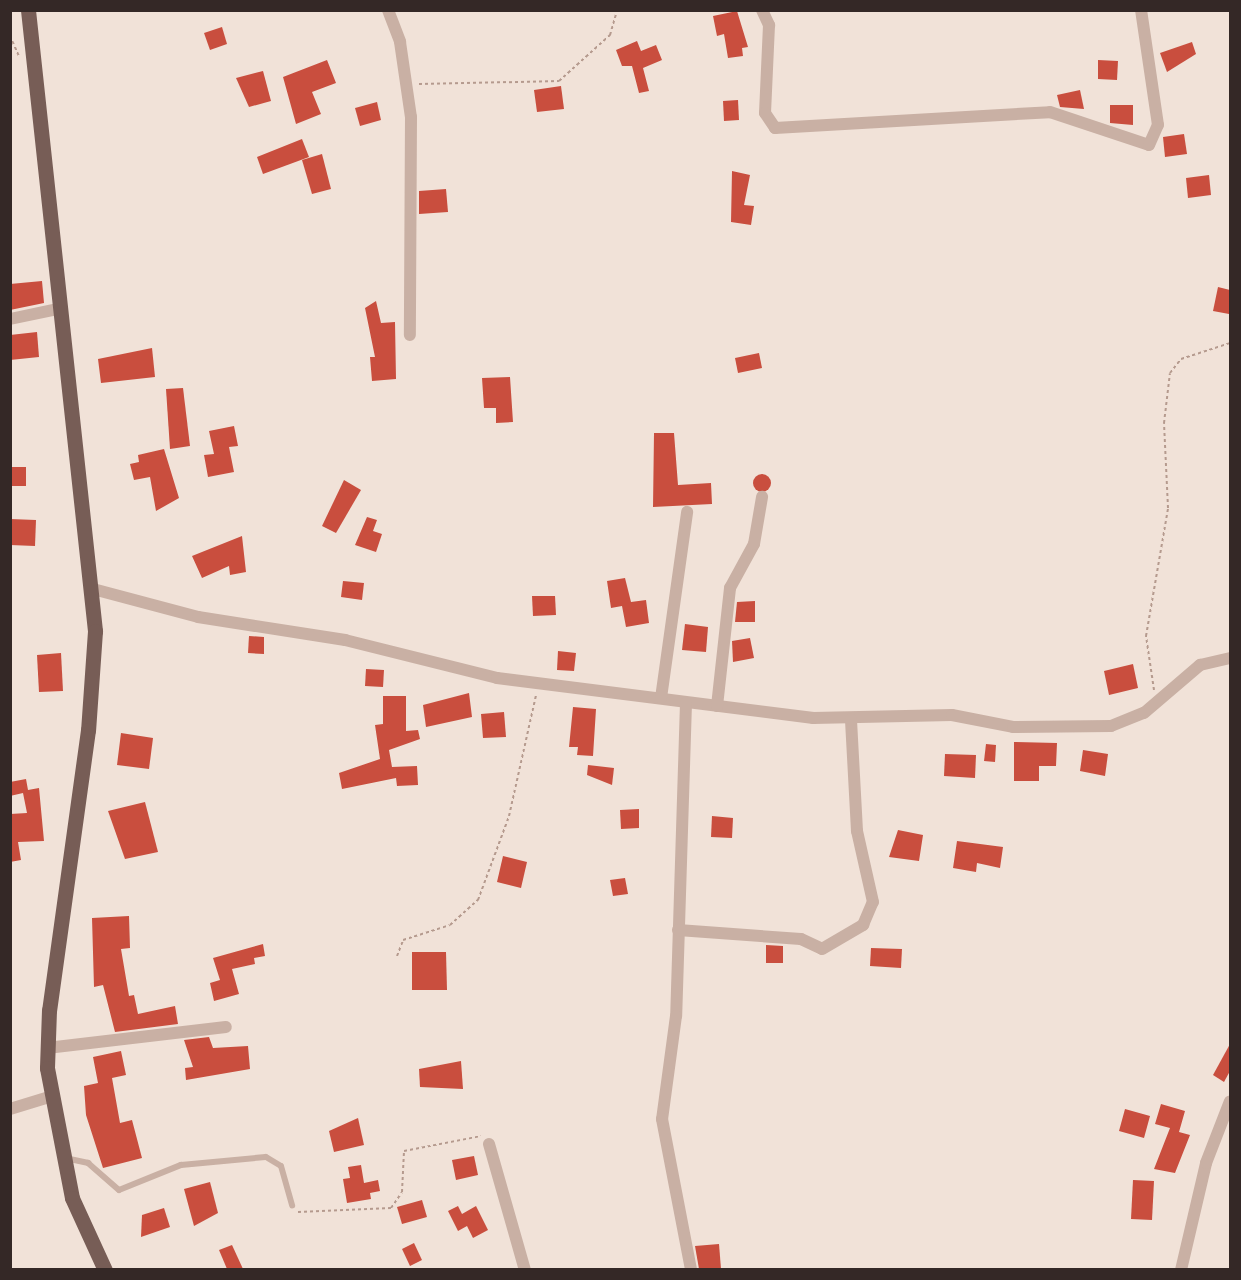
<!DOCTYPE html>
<style>
body{margin:0}
#map{position:relative;width:1241px;height:1280px;overflow:hidden;background:#f1e2d8;font-family:Poppins,sans-serif}
div>[style]{position:absolute}
[style*='--x']{left:calc(var(--x)*1px);top:calc(var(--y)*1px);width:calc(var(--w)*1px);rotate:calc(var(--a)*1deg)}
.building>*{inset:0;background:#c94e3e}
.round{border-radius:50%}
.path>*{height:2px;margin-top:-1px;transform-origin:0;background:repeating-linear-gradient(90deg,#b59a8e 0 3px,transparent 0 6px)}
.service>*{height:6px;margin:-3px;padding:0 3px;transform-origin:3px;border-radius:3px;background:#c9b0a4}
.minor>*{height:12px;margin:-6px;padding:0 6px;transform-origin:6px;border-radius:6px;background:#c9b0a4}
.primary>*{height:15px;margin:-7.5px;padding:0 7.5px;transform-origin:7.5px;border-radius:7.5px;background:#775d56}
span{translate:-50% -50%;white-space:nowrap;text-align:center;line-height:1.15;-webkit-text-stroke:4.5px #f9ede4;paint-order:stroke}
.frame{position:absolute;inset:0;border:12px solid #342826;pointer-events:none}
</style>
<div id="map">
<div class="building">
<div style="clip-path:polygon(737px 11px,748px 47px,742px 48px,743px 56px,728px 58px,724px 34px,717px 36px,713px 16px)"></div>
<div style="clip-path:polygon(222px 27px,227px 44px,210px 50px,204px 33px)"></div>
<div style="clip-path:polygon(637px 41px,641px 51px,656px 45px,662px 60px,643px 68px,649px 91px,639px 93px,632px 66px,622px 66px,616px 50px)"></div>
<div style="clip-path:polygon(1192px 42px,1196px 54px,1167px 72px,1160px 53px)"></div>
<div style="clip-path:polygon(327px 60px,336px 83px,312px 92px,321px 114px,296px 124px,283px 77px)"></div>
<div style="clip-path:polygon(1098px 60px,1118px 61px,1117px 80px,1098px 79px)"></div>
<div style="clip-path:polygon(263px 71px,271px 101px,249px 107px,236px 78px)"></div>
<div style="clip-path:polygon(561px 86px,564px 109px,537px 112px,534px 90px)"></div>
<div style="clip-path:polygon(1080px 90px,1084px 109px,1060px 107px,1057px 95px)"></div>
<div style="clip-path:polygon(738px 100px,739px 120px,724px 121px,723px 101px)"></div>
<div style="clip-path:polygon(377px 102px,381px 120px,360px 126px,355px 108px)"></div>
<div style="clip-path:polygon(1110px 105px,1133px 105px,1133px 125px,1110px 123px)"></div>
<div style="clip-path:polygon(1184px 134px,1187px 154px,1165px 157px,1163px 137px)"></div>
<div style="clip-path:polygon(302px 139px,309px 157px,263px 174px,257px 157px)"></div>
<div style="clip-path:polygon(322px 154px,331px 189px,312px 194px,302px 160px)"></div>
<div style="clip-path:polygon(732px 171px,750px 175px,744px 205px,754px 206px,751px 225px,731px 222px)"></div>
<div style="clip-path:polygon(1209px 175px,1211px 195px,1188px 198px,1186px 178px)"></div>
<div style="clip-path:polygon(446px 189px,448px 212px,419px 214px,419px 191px)"></div>
<div style="clip-path:polygon(42px 281px,44px 303px,10px 310px,10px 284px)"></div>
<div style="clip-path:polygon(1218px 287px,1230px 290px,1229px 314px,1213px 311px)"></div>
<div style="clip-path:polygon(376px 301px,381px 323px,395px 322px,396px 379px,372px 381px,370px 357px,375px 357px,365px 308px)"></div>
<div style="clip-path:polygon(37px 332px,39px 357px,10px 360px,10px 335px)"></div>
<div style="clip-path:polygon(152px 348px,155px 377px,101px 383px,98px 359px)"></div>
<div style="clip-path:polygon(759px 353px,762px 368px,738px 373px,735px 358px)"></div>
<div style="clip-path:polygon(510px 377px,513px 422px,496px 423px,496px 408px,484px 408px,482px 378px)"></div>
<div style="clip-path:polygon(183px 388px,190px 446px,170px 449px,166px 389px)"></div>
<div style="clip-path:polygon(234px 426px,238px 446px,229px 447px,234px 472px,208px 477px,204px 455px,214px 454px,209px 431px)"></div>
<div style="clip-path:polygon(654px 433px,674px 433px,678px 485px,711px 483px,712px 504px,653px 507px)"></div>
<div style="clip-path:polygon(164px 449px,179px 498px,156px 511px,150px 477px,134px 480px,130px 464px,139px 462px,138px 455px)"></div>
<div style="clip-path:polygon(10px 467px,26px 467px,26px 486px,10px 486px)"></div>
<div class="round" style="left:753px;top:474px;width:18px;height:18px"></div>
<div style="clip-path:polygon(344px 480px,361px 490px,336px 533px,322px 526px)"></div>
<div style="clip-path:polygon(367px 517px,377px 520px,373px 531px,382px 534px,376px 552px,355px 545px)"></div>
<div style="clip-path:polygon(10px 519px,36px 520px,35px 546px,10px 545px)"></div>
<div style="clip-path:polygon(242px 536px,246px 572px,230px 575px,229px 566px,202px 578px,192px 556px)"></div>
<div style="clip-path:polygon(625px 578px,631px 602px,646px 600px,649px 623px,626px 627px,622px 606px,611px 608px,607px 581px)"></div>
<div style="clip-path:polygon(343px 581px,364px 583px,362px 600px,341px 597px)"></div>
<div style="clip-path:polygon(532px 596px,555px 596px,556px 615px,533px 616px)"></div>
<div style="clip-path:polygon(755px 601px,755px 622px,735px 622px,737px 602px)"></div>
<div style="clip-path:polygon(685px 624px,708px 627px,706px 652px,682px 650px)"></div>
<div style="clip-path:polygon(249px 636px,264px 637px,264px 654px,248px 653px)"></div>
<div style="clip-path:polygon(750px 638px,754px 658px,733px 662px,732px 641px)"></div>
<div style="clip-path:polygon(558px 651px,576px 653px,574px 671px,557px 670px)"></div>
<div style="clip-path:polygon(61px 653px,63px 691px,39px 692px,37px 655px)"></div>
<div style="clip-path:polygon(1133px 664px,1138px 688px,1109px 695px,1104px 671px)"></div>
<div style="clip-path:polygon(366px 669px,384px 670px,383px 687px,365px 686px)"></div>
<div style="clip-path:polygon(469px 693px,472px 717px,426px 727px,423px 705px)"></div>
<div style="clip-path:polygon(383px 696px,406px 696px,406px 731px,418px 730px,420px 739px,389px 750px,392px 767px,417px 766px,418px 785px,397px 786px,396px 778px,342px 789px,339px 773px,380px 759px,375px 725px,383px 724px)"></div>
<div style="clip-path:polygon(573px 707px,596px 709px,593px 756px,577px 755px,578px 747px,569px 747px)"></div>
<div style="clip-path:polygon(504px 712px,506px 737px,483px 738px,481px 714px)"></div>
<div style="clip-path:polygon(121px 733px,153px 738px,149px 769px,117px 765px)"></div>
<div style="clip-path:polygon(1014px 742px,1057px 743px,1056px 766px,1039px 766px,1039px 781px,1014px 781px)"></div>
<div style="clip-path:polygon(986px 744px,996px 745px,995px 762px,984px 761px)"></div>
<div style="clip-path:polygon(1083px 750px,1108px 754px,1105px 776px,1080px 771px)"></div>
<div style="clip-path:polygon(945px 754px,976px 755px,975px 778px,944px 776px)"></div>
<div style="clip-path:polygon(588px 765px,614px 768px,612px 785px,587px 775px)"></div>
<div style="clip-path:polygon(26px 779px,28px 790px,39px 788px,44px 841px,18px 842px,21px 860px,10px 862px,10px 814px,27px 813px,23px 793px,10px 796px,10px 782px)"></div>
<div style="clip-path:polygon(145px 802px,158px 852px,125px 859px,108px 811px)"></div>
<div style="clip-path:polygon(639px 809px,639px 828px,621px 829px,620px 810px)"></div>
<div style="clip-path:polygon(712px 816px,733px 818px,732px 838px,711px 837px)"></div>
<div style="clip-path:polygon(898px 830px,923px 835px,919px 861px,889px 857px)"></div>
<div style="clip-path:polygon(957px 841px,1003px 847px,1000px 868px,977px 863px,976px 872px,953px 868px)"></div>
<div style="clip-path:polygon(503px 856px,527px 862px,521px 888px,497px 882px)"></div>
<div style="clip-path:polygon(625px 878px,628px 894px,613px 896px,610px 880px)"></div>
<div style="clip-path:polygon(129px 916px,130px 948px,121px 949px,129px 996px,134px 995px,138px 1014px,175px 1006px,178px 1024px,115px 1032px,103px 985px,94px 987px,92px 918px)"></div>
<div style="clip-path:polygon(263px 944px,265px 956px,254px 958px,255px 964px,232px 969px,239px 994px,214px 1001px,210px 983px,220px 980px,213px 958px)"></div>
<div style="clip-path:polygon(766px 945px,783px 946px,783px 963px,766px 963px)"></div>
<div style="clip-path:polygon(871px 948px,902px 949px,901px 968px,870px 966px)"></div>
<div style="clip-path:polygon(412px 952px,446px 952px,447px 990px,412px 990px)"></div>
<div style="clip-path:polygon(209px 1037px,213px 1048px,248px 1046px,250px 1069px,186px 1080px,185px 1068px,193px 1067px,184px 1040px)"></div>
<div style="clip-path:polygon(1230px 1044px,1230px 1071px,1224px 1082px,1213px 1075px)"></div>
<div style="clip-path:polygon(121px 1051px,126px 1075px,112px 1078px,120px 1123px,132px 1120px,142px 1158px,103px 1168px,86px 1115px,84px 1086px,98px 1083px,93px 1057px)"></div>
<div style="clip-path:polygon(461px 1061px,463px 1089px,420px 1087px,419px 1069px)"></div>
<div style="clip-path:polygon(1161px 1104px,1185px 1111px,1179px 1132px,1190px 1135px,1175px 1173px,1154px 1169px,1170px 1128px,1155px 1124px)"></div>
<div style="clip-path:polygon(1125px 1109px,1150px 1116px,1144px 1138px,1119px 1131px)"></div>
<div style="clip-path:polygon(358px 1118px,364px 1145px,334px 1152px,329px 1131px)"></div>
<div style="clip-path:polygon(474px 1156px,478px 1175px,456px 1180px,452px 1160px)"></div>
<div style="clip-path:polygon(361px 1165px,364px 1183px,378px 1180px,380px 1191px,370px 1193px,371px 1199px,347px 1203px,343px 1179px,350px 1178px,348px 1167px)"></div>
<div style="clip-path:polygon(1133px 1180px,1154px 1181px,1152px 1220px,1131px 1219px)"></div>
<div style="clip-path:polygon(210px 1182px,218px 1213px,194px 1226px,184px 1189px)"></div>
<div style="clip-path:polygon(422px 1200px,427px 1217px,402px 1224px,397px 1207px)"></div>
<div style="clip-path:polygon(458px 1206px,462px 1214px,476px 1206px,488px 1230px,473px 1238px,467px 1226px,458px 1231px,448px 1211px)"></div>
<div style="clip-path:polygon(164px 1208px,170px 1227px,141px 1237px,142px 1215px)"></div>
<div style="clip-path:polygon(414px 1243px,422px 1260px,410px 1266px,402px 1249px)"></div>
<div style="clip-path:polygon(719px 1244px,721px 1269px,699px 1269px,695px 1246px)"></div>
<div style="clip-path:polygon(232px 1245px,243px 1269px,227px 1269px,219px 1250px)"></div>
</div>
<div class="path">
<div style="--x:10;--y:36;--w:22;--a:66"></div>
<div style="--x:419;--y:84;--w:140;--a:-1.2"></div>
<div style="--x:559;--y:81;--w:69;--a:-42"></div>
<div style="--x:610;--y:35;--w:26;--a:-74"></div>
<div style="--x:1154;--y:690;--w:55;--a:-98.4"></div>
<div style="--x:1146;--y:636;--w:130;--a:-80.2"></div>
<div style="--x:1168;--y:508;--w:85;--a:-92.7"></div>
<div style="--x:1164;--y:423;--w:50;--a:-83.2"></div>
<div style="--x:1170;--y:373;--w:18;--a:-52"></div>
<div style="--x:1181;--y:359;--w:52;--a:-18.1"></div>
<div style="--x:397;--y:956;--w:17;--a:-69"></div>
<div style="--x:403;--y:940;--w:49;--a:-17.7"></div>
<div style="--x:450;--y:925;--w:38;--a:-42"></div>
<div style="--x:478;--y:900;--w:90;--a:-69.7"></div>
<div style="--x:509;--y:816;--w:124;--a:-77.4"></div>
<div style="--x:298;--y:1212;--w:93;--a:-2.5"></div>
<div style="--x:391;--y:1208;--w:19;--a:-55"></div>
<div style="--x:402;--y:1192;--w:41;--a:-87.2"></div>
<div style="--x:404;--y:1151;--w:78;--a:-11"></div>
</div>
<div class="service">
<div style="--x:65;--y:1158;--w:24;--a:12"></div>
<div style="--x:88;--y:1163;--w:41;--a:41.1"></div>
<div style="--x:119;--y:1190;--w:67;--a:-22"></div>
<div style="--x:181;--y:1165;--w:85;--a:-5.4"></div>
<div style="--x:266;--y:1157;--w:17;--a:31"></div>
<div style="--x:281;--y:1166;--w:41;--a:74.2"></div>
</div>
<div class="minor">
<div style="--x:388;--y:10;--w:34;--a:69"></div>
<div style="--x:400;--y:42;--w:76;--a:81.7"></div>
<div style="--x:411;--y:117;--w:218;--a:90.3"></div>
<div style="--x:762;--y:10;--w:17;--a:65"></div>
<div style="--x:769;--y:25;--w:88;--a:92.6"></div>
<div style="--x:765;--y:113;--w:18;--a:56"></div>
<div style="--x:775;--y:128;--w:275;--a:-3.3"></div>
<div style="--x:1050;--y:112;--w:104;--a:18.4"></div>
<div style="--x:1149;--y:145;--w:22;--a:-66"></div>
<div style="--x:1158;--y:125;--w:116;--a:-98.4"></div>
<div style="--x:10;--y:319;--w:53;--a:-11.9"></div>
<div style="--x:93;--y:589;--w:109;--a:14.9"></div>
<div style="--x:198;--y:617;--w:149;--a:8.9"></div>
<div style="--x:345;--y:640;--w:157;--a:14"></div>
<div style="--x:497;--y:678;--w:319;--a:7.2"></div>
<div style="--x:813;--y:718;--w:139;--a:-1.2"></div>
<div style="--x:952;--y:715;--w:62;--a:11.1"></div>
<div style="--x:1013;--y:727;--w:98;--a:-0.6"></div>
<div style="--x:1111;--y:726;--w:35;--a:-22"></div>
<div style="--x:1144;--y:713;--w:74;--a:-40.6"></div>
<div style="--x:1200;--y:665;--w:31;--a:-13"></div>
<div style="--x:661;--y:698;--w:188;--a:-82"></div>
<div style="--x:686;--y:703;--w:313;--a:91.8"></div>
<div style="--x:676;--y:1016;--w:104;--a:97.7"></div>
<div style="--x:662;--y:1119;--w:154;--a:79.1"></div>
<div style="--x:717;--y:706;--w:119;--a:-83.7"></div>
<div style="--x:730;--y:588;--w:50;--a:-61.4"></div>
<div style="--x:754;--y:544;--w:48;--a:-80.3"></div>
<div style="--x:678;--y:930;--w:123;--a:4.2"></div>
<div style="--x:801;--y:939;--w:23;--a:25"></div>
<div style="--x:822;--y:949;--w:48;--a:-30.3"></div>
<div style="--x:863;--y:925;--w:25;--a:-67"></div>
<div style="--x:873;--y:902;--w:73;--a:-102.7"></div>
<div style="--x:857;--y:831;--w:112;--a:-93.1"></div>
<div style="--x:47;--y:1048;--w:180;--a:-6.7"></div>
<div style="--x:10;--y:1109;--w:41;--a:-17.1"></div>
<div style="--x:489;--y:1144;--w:131;--a:74.1"></div>
<div style="--x:1181;--y:1270;--w:110;--a:-76.8"></div>
<div style="--x:1206;--y:1163;--w:66;--a:-68.8"></div>
</div>
<div class="primary">
<div style="--x:28;--y:10;--w:625;--a:83.84"></div>
<div style="--x:95;--y:631;--w:99;--a:94"></div>
<div style="--x:88;--y:730;--w:283;--a:97.9"></div>
<div style="--x:49;--y:1010;--w:58;--a:92"></div>
<div style="--x:47;--y:1068;--w:132;--a:79.1"></div>
<div style="--x:72;--y:1198;--w:79;--a:65.4"></div>
</div>
<div class="frame"></div>
</div>
